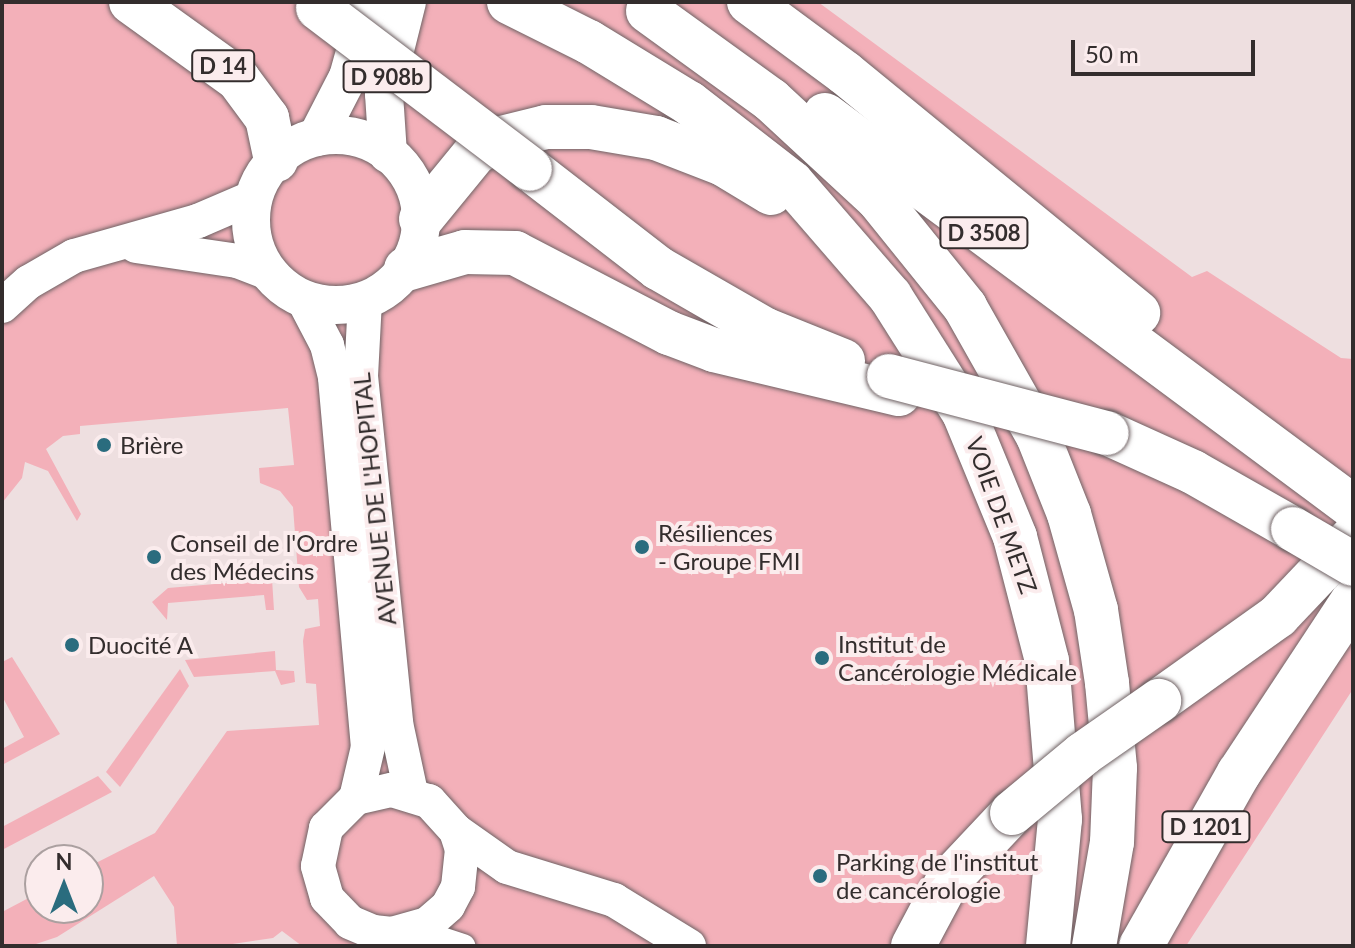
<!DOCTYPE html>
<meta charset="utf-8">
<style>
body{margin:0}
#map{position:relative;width:1355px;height:948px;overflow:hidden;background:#eedfe0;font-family:Lato,sans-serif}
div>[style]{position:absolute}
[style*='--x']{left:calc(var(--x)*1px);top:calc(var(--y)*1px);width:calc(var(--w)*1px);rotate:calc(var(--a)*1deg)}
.green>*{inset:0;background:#f3b0b9}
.roads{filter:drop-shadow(0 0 2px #6f6264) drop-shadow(0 0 2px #6f6264)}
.street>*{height:24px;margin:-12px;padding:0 12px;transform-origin:12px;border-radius:12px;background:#fff}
.secondary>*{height:34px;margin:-17px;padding:0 17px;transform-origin:17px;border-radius:17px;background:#fff}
.primary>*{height:38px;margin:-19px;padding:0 19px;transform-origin:19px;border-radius:19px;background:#fff}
.primary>.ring{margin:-19px;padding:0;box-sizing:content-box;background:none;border:38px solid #fff;border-radius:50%}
.highway>*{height:44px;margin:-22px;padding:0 22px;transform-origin:22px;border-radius:22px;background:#fff}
.bridges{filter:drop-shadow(0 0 2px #6f6264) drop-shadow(0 0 2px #6f6264)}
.highway-bridge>*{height:44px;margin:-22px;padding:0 22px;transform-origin:22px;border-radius:22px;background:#fff}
.dots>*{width:22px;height:22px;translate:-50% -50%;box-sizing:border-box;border:4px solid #fbeced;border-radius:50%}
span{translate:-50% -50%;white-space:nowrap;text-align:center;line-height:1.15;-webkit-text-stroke:8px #fbeced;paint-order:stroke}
.shield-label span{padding:2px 6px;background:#fbeced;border:2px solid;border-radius:6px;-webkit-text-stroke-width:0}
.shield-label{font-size:22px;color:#332d2d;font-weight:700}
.poi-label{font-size:24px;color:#332d2d}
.left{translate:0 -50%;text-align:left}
.street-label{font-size:24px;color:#332d2d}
.frame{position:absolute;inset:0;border:4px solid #332d2d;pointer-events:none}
.north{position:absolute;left:24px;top:844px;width:80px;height:80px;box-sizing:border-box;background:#fbeced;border:2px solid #aba0a0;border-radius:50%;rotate:0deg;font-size:22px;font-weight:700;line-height:32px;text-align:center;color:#332d2d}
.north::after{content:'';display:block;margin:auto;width:28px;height:36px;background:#2a6c7e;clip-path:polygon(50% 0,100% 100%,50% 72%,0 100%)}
.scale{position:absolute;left:1071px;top:40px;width:184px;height:36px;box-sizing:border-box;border:4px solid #332d2d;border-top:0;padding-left:10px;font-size:24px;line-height:28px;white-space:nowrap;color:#332d2d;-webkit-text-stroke:6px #fbeced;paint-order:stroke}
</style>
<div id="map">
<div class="green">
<div style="clip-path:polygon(2px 2px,818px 2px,1192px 277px,1207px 271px,1341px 358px,1353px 359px,1353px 689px,1186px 946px,302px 946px,282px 931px,273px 938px,219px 946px,177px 946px,174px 907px,154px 876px,57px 937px,30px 946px,2px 946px,2px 912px,40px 892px,40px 908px,88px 908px,88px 867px,155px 833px,227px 731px,319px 725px,316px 684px,306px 683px,303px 641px,305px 629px,320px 626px,318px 599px,307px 600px,299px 587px,293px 507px,280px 491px,260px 483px,259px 468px,294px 465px,288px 408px,80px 426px,80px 434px,63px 436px,46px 449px,81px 514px,77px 521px,48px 471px,25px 462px,22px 478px,2px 503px)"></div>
<div style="clip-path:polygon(272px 579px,274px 610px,266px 610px,264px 595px,168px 603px,167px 620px,152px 602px,168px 588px)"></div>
<div style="clip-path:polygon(275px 651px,276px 670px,294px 671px,295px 682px,281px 685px,275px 671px,194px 677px,185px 660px)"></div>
<div style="clip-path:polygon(12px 657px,60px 734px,2px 765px,2px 749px,24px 737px,2px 696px,2px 662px)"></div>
<div style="clip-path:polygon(180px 669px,189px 686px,120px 787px,106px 772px)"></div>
<div style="clip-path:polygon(98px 776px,112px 792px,2px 850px,2px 827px)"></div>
</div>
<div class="roads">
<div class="street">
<div style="--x:414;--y:930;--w:52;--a:18.1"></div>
</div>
<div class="secondary">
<div style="--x:136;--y:246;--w:102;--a:8.4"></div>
<div style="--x:237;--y:261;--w:34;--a:21"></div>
<div style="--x:303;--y:299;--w:52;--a:62.4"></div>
<div style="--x:327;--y:345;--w:34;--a:76"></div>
<div style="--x:335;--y:378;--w:370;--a:84.9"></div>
<div style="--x:368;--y:747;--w:52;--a:103.2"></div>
<div style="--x:365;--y:300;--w:76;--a:93"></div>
<div style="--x:361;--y:376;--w:349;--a:84.2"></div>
<div style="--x:396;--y:723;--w:72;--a:77.9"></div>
<div style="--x:2;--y:306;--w:36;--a:-42"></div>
<div style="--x:29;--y:282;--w:52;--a:-30"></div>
<div style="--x:74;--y:256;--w:129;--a:-15.8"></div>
<div style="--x:198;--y:221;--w:61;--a:-23.2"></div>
<div style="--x:456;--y:831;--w:19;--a:72"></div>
<div style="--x:462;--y:849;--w:38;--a:96"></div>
<div style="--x:458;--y:887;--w:21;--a:118"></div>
<div style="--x:448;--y:906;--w:28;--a:139"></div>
<div style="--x:427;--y:924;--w:36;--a:164"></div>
<div style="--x:392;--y:934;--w:19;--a:-174"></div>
<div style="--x:373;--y:932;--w:25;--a:-157"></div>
<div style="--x:350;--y:922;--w:33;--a:-134"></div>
<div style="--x:327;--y:898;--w:33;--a:-106"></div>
<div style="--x:318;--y:866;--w:39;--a:-78"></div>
<div style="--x:326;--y:828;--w:42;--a:-45"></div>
<div style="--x:356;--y:798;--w:37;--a:-13"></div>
<div style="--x:392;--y:790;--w:39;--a:17"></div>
<div style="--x:429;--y:801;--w:40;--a:48"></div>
<div style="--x:456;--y:831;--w:62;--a:35.2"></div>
<div style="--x:507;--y:867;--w:112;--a:17.1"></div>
<div style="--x:614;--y:900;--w:88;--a:31.5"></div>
</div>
<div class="primary">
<div class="ring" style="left:251px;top:135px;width:132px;height:132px"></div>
<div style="--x:317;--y:137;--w:68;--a:-62.7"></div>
<div style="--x:348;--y:77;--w:78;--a:-74.4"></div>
<div style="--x:388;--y:154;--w:60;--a:-93.8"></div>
<div style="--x:384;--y:94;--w:95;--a:-76"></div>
</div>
<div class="highway">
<div style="--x:131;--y:2;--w:132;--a:35.7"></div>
<div style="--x:238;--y:79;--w:49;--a:53.4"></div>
<div style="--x:267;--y:118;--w:43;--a:77.9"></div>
<div style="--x:509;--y:2;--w:89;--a:26.6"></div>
<div style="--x:589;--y:42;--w:117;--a:31.4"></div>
<div style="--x:689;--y:103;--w:130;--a:37.8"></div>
<div style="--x:792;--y:183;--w:150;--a:49.1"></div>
<div style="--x:890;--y:296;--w:138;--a:57.7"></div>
<div style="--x:964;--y:413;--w:134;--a:67.6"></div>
<div style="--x:1015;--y:537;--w:128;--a:75.5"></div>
<div style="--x:1047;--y:661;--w:159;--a:85.3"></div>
<div style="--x:1060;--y:819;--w:128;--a:95.4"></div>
<div style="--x:749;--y:2;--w:119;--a:36.5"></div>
<div style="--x:845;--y:73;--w:379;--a:39.3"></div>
<div style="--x:648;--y:11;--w:152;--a:35.9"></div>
<div style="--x:771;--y:100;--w:146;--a:42.8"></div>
<div style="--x:878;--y:199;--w:139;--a:51.1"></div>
<div style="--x:965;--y:307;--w:148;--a:60.5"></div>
<div style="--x:1038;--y:436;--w:84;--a:68.3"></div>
<div style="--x:1069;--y:514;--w:100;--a:74.3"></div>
<div style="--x:1096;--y:610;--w:74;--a:81.4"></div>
<div style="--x:1107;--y:683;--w:85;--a:84.6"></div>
<div style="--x:1115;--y:768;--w:74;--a:92.3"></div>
<div style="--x:1112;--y:842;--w:106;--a:99.8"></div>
<div style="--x:825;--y:115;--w:658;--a:36.59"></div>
<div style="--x:530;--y:169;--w:162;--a:37.7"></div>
<div style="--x:658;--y:268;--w:125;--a:29.9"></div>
<div style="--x:766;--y:330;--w:83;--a:21.9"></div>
<div style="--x:421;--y:219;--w:85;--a:-50.7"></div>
<div style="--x:475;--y:153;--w:26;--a:-32"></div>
<div style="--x:497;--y:139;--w:50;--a:-13.8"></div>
<div style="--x:546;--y:127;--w:45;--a:0"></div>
<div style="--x:591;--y:127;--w:66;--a:9.6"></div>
<div style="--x:656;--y:138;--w:72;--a:21.2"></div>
<div style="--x:723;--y:164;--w:56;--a:31.1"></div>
<div style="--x:406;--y:269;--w:61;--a:-16.1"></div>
<div style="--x:465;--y:252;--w:50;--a:1.1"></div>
<div style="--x:515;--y:253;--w:174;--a:27.5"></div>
<div style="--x:669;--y:333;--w:48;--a:20.7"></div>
<div style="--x:714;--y:350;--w:190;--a:13.4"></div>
<div style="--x:1107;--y:433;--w:94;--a:24.4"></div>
<div style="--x:1193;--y:472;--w:115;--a:29.7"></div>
<div style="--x:1159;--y:701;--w:146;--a:-35.5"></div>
<div style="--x:1278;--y:616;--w:109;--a:-46.5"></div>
<div style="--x:913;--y:946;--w:72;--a:-62"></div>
<div style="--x:947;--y:882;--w:95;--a:-46.7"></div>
<div style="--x:1141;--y:946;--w:199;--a:-60.5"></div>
<div style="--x:1239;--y:773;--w:207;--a:-56.6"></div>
</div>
</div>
<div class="bridges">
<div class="highway-bridge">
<div style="--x:318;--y:8;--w:266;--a:37.2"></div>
<div style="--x:889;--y:376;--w:225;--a:14.7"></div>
<div style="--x:1293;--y:529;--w:69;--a:30.3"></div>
<div style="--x:1012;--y:813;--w:92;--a:-39.7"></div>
<div style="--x:1083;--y:754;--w:93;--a:-34.9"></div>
</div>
</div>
<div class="dots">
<div style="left:104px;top:445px;background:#2a6c7e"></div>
<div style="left:642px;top:547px;background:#2a6c7e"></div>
<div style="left:154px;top:557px;background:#2a6c7e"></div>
<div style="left:72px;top:645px;background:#2a6c7e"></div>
<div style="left:822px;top:658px;background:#2a6c7e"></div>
<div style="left:820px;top:876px;background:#2a6c7e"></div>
</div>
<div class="shield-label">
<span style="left:223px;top:66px">D 14</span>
<span style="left:387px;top:77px">D 908b</span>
<span style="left:984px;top:233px">D 3508</span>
<span style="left:1206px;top:827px">D 1201</span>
</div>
<div class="poi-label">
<span class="left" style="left:120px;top:445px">Brière</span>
<span class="left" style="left:658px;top:547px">Résiliences<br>- Groupe FMI</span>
<span class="left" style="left:170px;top:557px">Conseil de l'Ordre<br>des Médecins</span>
<span class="left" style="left:838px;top:658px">Institut de<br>Cancérologie Médicale</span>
<span class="left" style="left:88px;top:645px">Duocité A</span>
<span class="left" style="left:836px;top:876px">Parking de l'institut<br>de cancérologie</span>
</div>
<div class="street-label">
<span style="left:374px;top:499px;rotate:-96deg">AVENUE DE L'HOPITAL</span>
<span style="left:1002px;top:515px;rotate:70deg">VOIE DE METZ</span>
</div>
<div class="frame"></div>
<div class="north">N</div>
<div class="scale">50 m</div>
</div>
